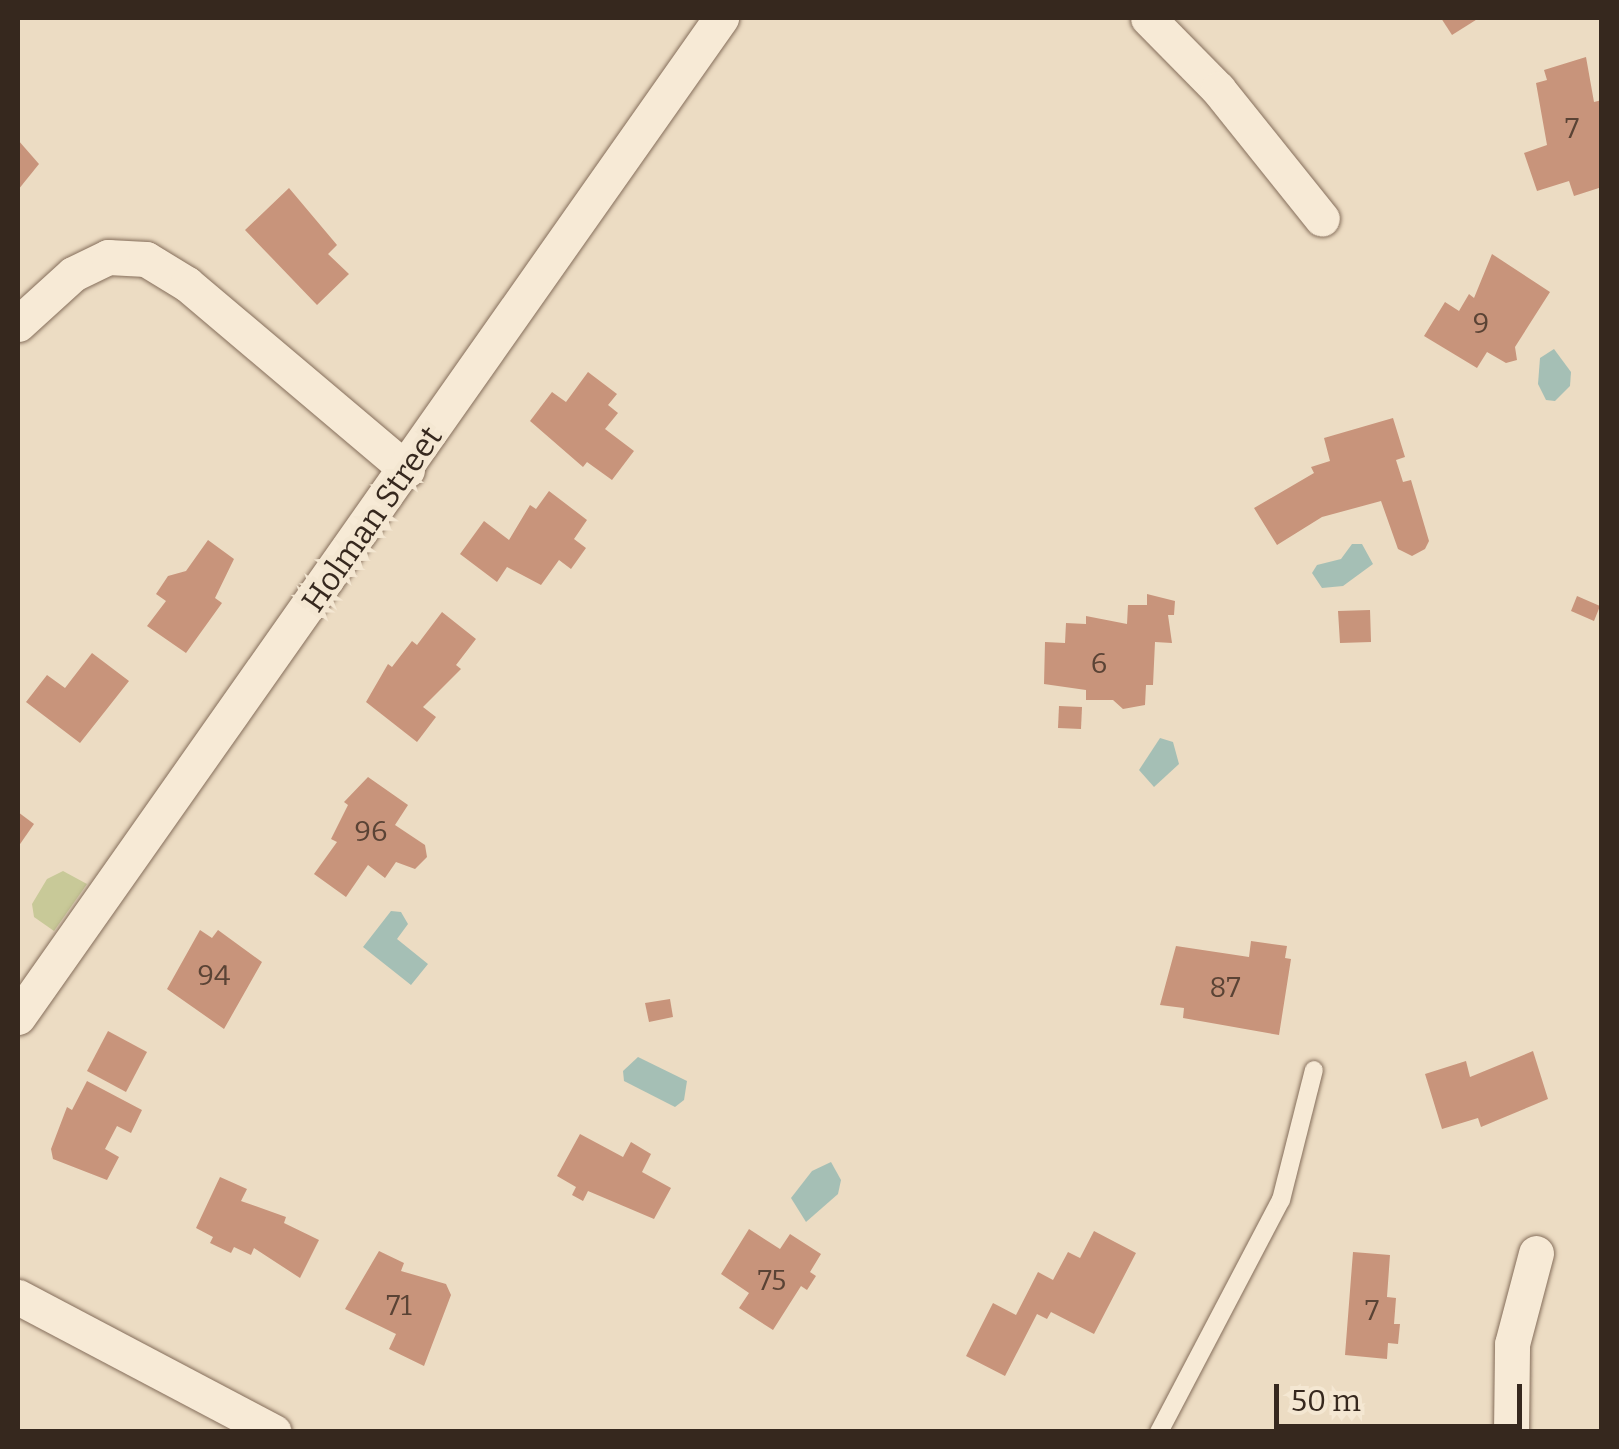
<!DOCTYPE html>
<style>
body{margin:0}
#map{position:relative;width:1619px;height:1449px;overflow:hidden;background:#ecdcc3;font-family:Bitter,serif}
div>[style]{position:absolute}
[style*='--x']{left:calc(var(--x)*1px);top:calc(var(--y)*1px);width:calc(var(--w)*1px);rotate:calc(var(--a)*1deg)}
.green>*{inset:0;background:#c8c998}
.water>*{inset:0;background:#a5bfb5}
.building>*{inset:0;background:#c8947b}
.roads{filter:drop-shadow(0 0 2px #856e5b) drop-shadow(0 0 2px #856e5b)}
.service>*{height:18px;margin:-9px;padding:0 9px;transform-origin:9px;border-radius:9px;background:#f7ead6}
.minor>*{height:35px;margin:-17.5px;padding:0 17.5px;transform-origin:17.5px;border-radius:17.5px;background:#f7ead6}
span{translate:-50% -50%;white-space:nowrap;text-align:center;line-height:1.15;-webkit-text-stroke:9px #f4e7d2;paint-order:stroke}
.number-label{font-size:28px;color:#5a4335}
.number-label span{-webkit-text-stroke-width:0}
.street-label{font-size:32px;color:#36281e}
.frame{position:absolute;inset:0;border:20px solid #36281e;pointer-events:none}
.scale{position:absolute;left:1274px;top:1384px;width:248px;height:45px;box-sizing:border-box;border:5px solid #36281e;border-top:0;padding-left:12px;font-size:30px;line-height:35px;white-space:nowrap;color:#36281e;-webkit-text-stroke:8px #f4e7d2;paint-order:stroke}
</style>
<div id="map">
<div class="green">
<div style="clip-path:polygon(63px 871px,87px 884px,54px 931px,34px 917px,32px 904px,47px 879px)"></div>
</div>
<div class="water">
<div style="clip-path:polygon(1554px 349px,1571px 372px,1570px 386px,1555px 401px,1546px 400px,1538px 384px,1540px 358px)"></div>
<div style="clip-path:polygon(1352px 544px,1362px 544px,1373px 564px,1343px 586px,1322px 588px,1312px 573px,1317px 565px,1341px 559px)"></div>
<div style="clip-path:polygon(1160px 738px,1173px 742px,1179px 764px,1154px 787px,1139px 770px)"></div>
<div style="clip-path:polygon(391px 911px,401px 912px,408px 924px,397px 939px,428px 964px,411px 985px,363px 947px)"></div>
<div style="clip-path:polygon(638px 1057px,687px 1081px,684px 1100px,675px 1107px,624px 1081px,623px 1071px)"></div>
<div style="clip-path:polygon(831px 1162px,841px 1180px,838px 1194px,806px 1222px,791px 1198px,812px 1171px)"></div>
</div>
<div class="building">
<div style="clip-path:polygon(1441px 18px,1479px 18px,1452px 35px)"></div>
<div style="clip-path:polygon(1586px 57px,1594px 102px,1602px 100px,1602px 187px,1574px 196px,1569px 181px,1537px 191px,1524px 153px,1547px 145px,1536px 83px,1547px 80px,1544px 70px)"></div>
<div style="clip-path:polygon(18px 140px,39px 164px,18px 190px)"></div>
<div style="clip-path:polygon(289px 188px,337px 245px,328px 254px,349px 274px,317px 305px,245px 230px)"></div>
<div style="clip-path:polygon(1492px 254px,1550px 292px,1515px 347px,1517px 360px,1506px 363px,1487px 352px,1477px 368px,1424px 336px,1445px 302px,1459px 311px,1469px 294px,1474px 298px)"></div>
<div style="clip-path:polygon(588px 372px,617px 394px,608px 405px,618px 413px,605px 429px,634px 451px,612px 480px,587px 462px,583px 467px,530px 421px,552px 392px,566px 402px)"></div>
<div style="clip-path:polygon(1393px 418px,1405px 457px,1396px 460px,1403px 482px,1411px 480px,1429px 541px,1425px 549px,1412px 556px,1398px 549px,1381px 501px,1322px 517px,1277px 545px,1254px 508px,1314px 473px,1311px 467px,1330px 461px,1324px 438px)"></div>
<div style="clip-path:polygon(549px 491px,587px 520px,574px 539px,586px 548px,571px 569px,559px 560px,541px 585px,507px 567px,497px 582px,460px 554px,484px 521px,509px 540px,530px 505px,536px 509px)"></div>
<div style="clip-path:polygon(208px 540px,234px 559px,215px 598px,222px 603px,186px 653px,147px 626px,166px 601px,156px 594px,168px 576px,186px 571px)"></div>
<div style="clip-path:polygon(1147px 594px,1175px 601px,1174px 615px,1168px 615px,1172px 643px,1155px 642px,1153px 685px,1146px 685px,1145px 705px,1123px 709px,1113px 700px,1086px 700px,1086px 690px,1044px 684px,1045px 642px,1065px 643px,1066px 623px,1086px 624px,1086px 616px,1127px 624px,1128px 605px,1147px 605px)"></div>
<div style="clip-path:polygon(1577px 596px,1600px 606px,1594px 621px,1571px 611px)"></div>
<div style="clip-path:polygon(1370px 610px,1371px 642px,1340px 643px,1338px 611px)"></div>
<div style="clip-path:polygon(442px 612px,476px 639px,456px 665px,461px 669px,423px 707px,436px 717px,417px 742px,366px 702px,388px 664px,392px 667px,412px 641px,417px 645px)"></div>
<div style="clip-path:polygon(92px 653px,129px 681px,80px 743px,26px 702px,47px 675px,65px 688px)"></div>
<div style="clip-path:polygon(1059px 706px,1082px 707px,1081px 729px,1058px 728px)"></div>
<div style="clip-path:polygon(368px 777px,408px 805px,395px 825px,425px 845px,427px 857px,415px 869px,396px 862px,385px 878px,368px 865px,346px 897px,314px 874px,337px 842px,331px 839px,348px 805px,344px 802px)"></div>
<div style="clip-path:polygon(18px 812px,34px 824px,18px 847px)"></div>
<div style="clip-path:polygon(200px 930px,212px 938px,218px 930px,262px 962px,224px 1029px,167px 989px)"></div>
<div style="clip-path:polygon(1251px 941px,1287px 946px,1285px 958px,1291px 959px,1279px 1035px,1183px 1018px,1184px 1008px,1160px 1005px,1176px 946px,1249px 957px)"></div>
<div style="clip-path:polygon(670px 999px,673px 1017px,649px 1022px,645px 1003px)"></div>
<div style="clip-path:polygon(108px 1031px,147px 1052px,126px 1092px,87px 1071px)"></div>
<div style="clip-path:polygon(1533px 1051px,1548px 1099px,1481px 1127px,1478px 1118px,1442px 1129px,1425px 1074px,1466px 1061px,1470px 1077px)"></div>
<div style="clip-path:polygon(87px 1081px,142px 1110px,131px 1133px,117px 1126px,105px 1149px,119px 1157px,107px 1180px,53px 1159px,51px 1149px,67px 1107px,72px 1110px)"></div>
<div style="clip-path:polygon(580px 1134px,623px 1157px,631px 1142px,651px 1154px,642px 1172px,671px 1188px,654px 1219px,588px 1191px,583px 1201px,572px 1195px,576px 1187px,557px 1176px)"></div>
<div style="clip-path:polygon(220px 1177px,247px 1189px,241px 1201px,286px 1217px,284px 1223px,319px 1240px,300px 1278px,254px 1248px,251px 1255px,234px 1247px,231px 1253px,210px 1243px,213px 1237px,196px 1228px)"></div>
<div style="clip-path:polygon(749px 1229px,780px 1249px,790px 1234px,821px 1254px,810px 1272px,816px 1276px,807px 1290px,801px 1286px,773px 1330px,739px 1308px,749px 1293px,721px 1274px)"></div>
<div style="clip-path:polygon(1094px 1231px,1136px 1253px,1094px 1334px,1051px 1312px,1047px 1319px,1037px 1314px,1005px 1376px,966px 1356px,993px 1303px,1016px 1315px,1038px 1272px,1053px 1280px,1068px 1252px,1080px 1258px)"></div>
<div style="clip-path:polygon(379px 1251px,404px 1263px,401px 1271px,446px 1284px,451px 1295px,424px 1366px,389px 1349px,396px 1334px,345px 1309px)"></div>
<div style="clip-path:polygon(1353px 1252px,1390px 1255px,1387px 1297px,1396px 1298px,1394px 1324px,1400px 1324px,1398px 1344px,1388px 1343px,1387px 1359px,1345px 1355px)"></div>
</div>
<div class="roads">
<div class="service">
<div style="--x:1159;--y:1432;--w:262;--a:-62.3"></div>
<div style="--x:1281;--y:1200;--w:134;--a:-75.8"></div>
</div>
<div class="minor">
<div style="--x:1148;--y:18;--w:100;--a:45.4"></div>
<div style="--x:1218;--y:89;--w:166;--a:51.3"></div>
<div style="--x:18;--y:324;--w:74;--a:-42.3"></div>
<div style="--x:73;--y:274;--w:39;--a:-26"></div>
<div style="--x:108;--y:257;--w:38;--a:3"></div>
<div style="--x:146;--y:259;--w:48;--a:31.4"></div>
<div style="--x:187;--y:284;--w:288;--a:40.2"></div>
<div style="--x:18;--y:1017;--w:1222;--a:-54.87"></div>
<div style="--x:18;--y:1297;--w:289;--a:27.8"></div>
<div style="--x:1511;--y:1432;--w:88;--a:-89.3"></div>
<div style="--x:1512;--y:1344;--w:94;--a:-75.2"></div>
</div>
</div>
<div class="number-label">
<span style="left:1572px;top:129px">7</span>
<span style="left:1481px;top:324px">9</span>
<span style="left:1099px;top:664px">6</span>
<span style="left:371px;top:832px">96</span>
<span style="left:214px;top:976px">94</span>
<span style="left:1225px;top:988px">87</span>
<span style="left:772px;top:1281px">75</span>
<span style="left:399px;top:1306px">71</span>
<span style="left:1372px;top:1311px">7</span>
</div>
<div class="street-label">
<span style="left:372px;top:519px;rotate:-55deg">Holman Street</span>
</div>
<div class="frame"></div>
<div class="scale">50 m</div>
</div>
